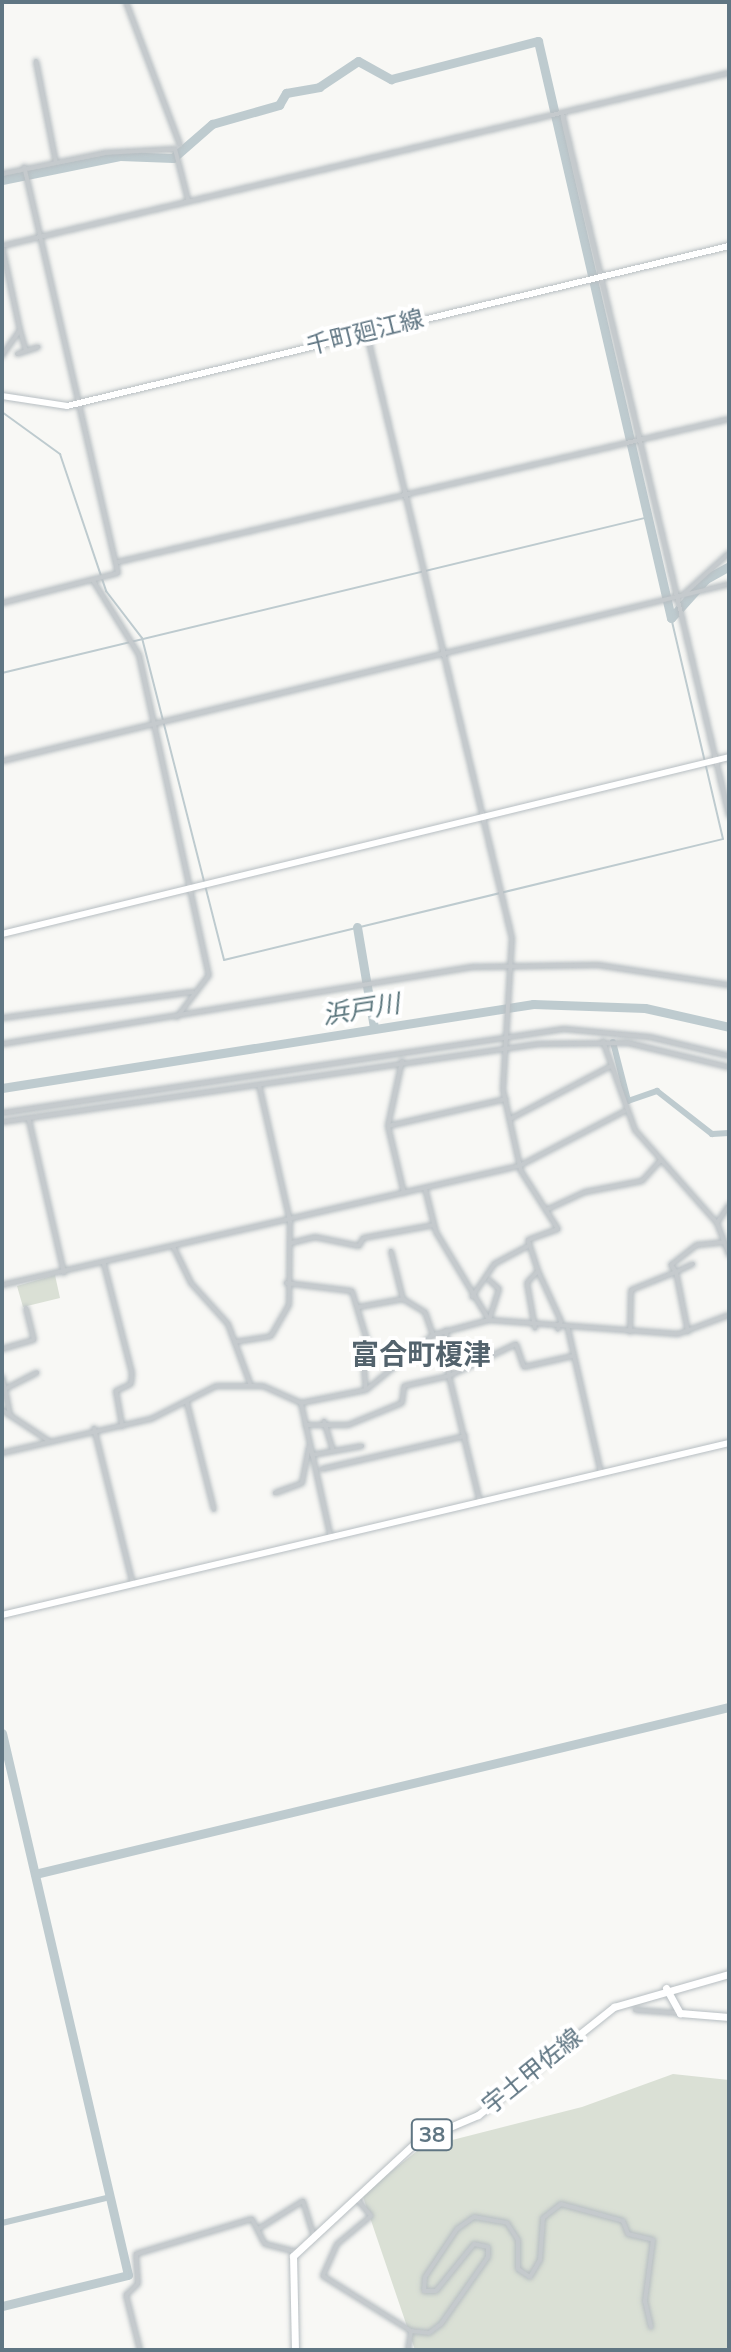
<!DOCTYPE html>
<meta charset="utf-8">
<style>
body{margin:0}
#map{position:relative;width:731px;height:2352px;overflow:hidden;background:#f8f8f5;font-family:Mulish,"Noto Sans JP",sans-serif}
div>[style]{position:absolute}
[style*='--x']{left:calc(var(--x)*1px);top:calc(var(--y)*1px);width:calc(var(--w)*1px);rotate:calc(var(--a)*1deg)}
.green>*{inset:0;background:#dae0d5}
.stream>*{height:2px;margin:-1px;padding:0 1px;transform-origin:1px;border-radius:1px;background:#becbcf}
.canal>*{height:6px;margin:-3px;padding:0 3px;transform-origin:3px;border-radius:3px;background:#becbcf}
.river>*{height:9px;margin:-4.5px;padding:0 4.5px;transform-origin:4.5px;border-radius:4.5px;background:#becbcf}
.roads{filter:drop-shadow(0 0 2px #b7bec2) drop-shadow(0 0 2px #b7bec2)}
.street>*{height:4px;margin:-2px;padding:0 2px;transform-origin:2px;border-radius:2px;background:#c5cacd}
.secondary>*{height:6px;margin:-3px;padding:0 3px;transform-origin:3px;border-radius:3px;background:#fff}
.primary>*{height:7px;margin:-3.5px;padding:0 3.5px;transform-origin:3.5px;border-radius:3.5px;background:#fff}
span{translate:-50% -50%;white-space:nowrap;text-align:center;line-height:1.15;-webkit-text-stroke:8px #fff;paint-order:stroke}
.shield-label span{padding:2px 6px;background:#fff;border:2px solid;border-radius:6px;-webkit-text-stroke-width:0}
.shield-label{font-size:22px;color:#607683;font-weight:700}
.street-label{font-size:24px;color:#607683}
.water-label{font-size:26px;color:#5b767d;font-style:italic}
.quarter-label{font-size:28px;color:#53636d;font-weight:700}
.frame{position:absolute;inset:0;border:4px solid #607683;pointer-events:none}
</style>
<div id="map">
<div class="green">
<div style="clip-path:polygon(55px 1275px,60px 1298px,23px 1307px,17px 1286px)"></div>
<div style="clip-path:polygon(673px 2074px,729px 2080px,729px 2350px,415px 2350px,362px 2194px,421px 2148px,582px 2107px)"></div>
</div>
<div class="stream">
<div style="--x:2;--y:412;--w:72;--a:35.9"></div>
<div style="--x:60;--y:454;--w:145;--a:71.4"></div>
<div style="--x:106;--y:591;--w:59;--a:52.5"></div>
<div style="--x:142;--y:638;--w:332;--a:75.7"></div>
<div style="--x:224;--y:960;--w:513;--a:-13.63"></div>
<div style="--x:723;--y:839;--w:227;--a:-103.2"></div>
<div style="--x:2;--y:673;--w:666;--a:-13.56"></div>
</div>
<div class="canal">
<div style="--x:613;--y:1042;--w:61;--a:75.7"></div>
<div style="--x:628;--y:1101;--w:31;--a:-19"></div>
<div style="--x:657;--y:1091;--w:70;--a:38"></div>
<div style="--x:712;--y:1134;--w:17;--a:-3"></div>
<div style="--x:2;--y:2223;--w:111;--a:-13.5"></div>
</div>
<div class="river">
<div style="--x:2;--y:180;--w:120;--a:-11.5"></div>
<div style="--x:120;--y:156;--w:53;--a:2.2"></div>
<div style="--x:173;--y:158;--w:52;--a:-41.1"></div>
<div style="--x:212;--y:124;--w:70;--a:-15.8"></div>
<div style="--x:279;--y:105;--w:14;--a:-60"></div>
<div style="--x:286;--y:93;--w:34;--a:-10"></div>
<div style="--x:319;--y:87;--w:47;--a:-33.7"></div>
<div style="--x:358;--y:61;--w:38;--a:29"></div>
<div style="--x:391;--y:79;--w:152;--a:-14.5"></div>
<div style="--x:538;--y:41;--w:592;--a:77.02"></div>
<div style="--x:671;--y:618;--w:52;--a:-48.1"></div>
<div style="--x:706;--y:579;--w:26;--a:-29"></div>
<div style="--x:357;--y:927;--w:101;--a:80.4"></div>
<div style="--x:2;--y:1088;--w:538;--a:-8.99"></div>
<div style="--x:533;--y:1004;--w:112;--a:2"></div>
<div style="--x:645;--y:1008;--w:86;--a:12.7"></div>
<div style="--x:2;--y:1733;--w:556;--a:76.91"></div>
<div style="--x:128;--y:2275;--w:130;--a:166.2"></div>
<div style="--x:35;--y:1874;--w:714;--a:-13.53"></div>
</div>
<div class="roads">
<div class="street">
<div style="--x:126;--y:2;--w:153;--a:69.3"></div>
<div style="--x:36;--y:61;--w:104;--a:78.9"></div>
<div style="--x:562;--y:113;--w:722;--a:76.62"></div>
<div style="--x:2;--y:174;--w:104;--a:-11.6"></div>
<div style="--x:104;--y:153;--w:71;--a:-3.2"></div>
<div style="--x:175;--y:149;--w:53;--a:75.7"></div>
<div style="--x:2;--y:246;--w:747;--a:-13.39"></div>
<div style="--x:2;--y:246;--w:86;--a:77.9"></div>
<div style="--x:20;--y:330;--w:32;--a:125"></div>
<div style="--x:367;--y:334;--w:621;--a:76.5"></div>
<div style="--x:512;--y:938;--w:152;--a:93.4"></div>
<div style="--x:503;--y:1090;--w:83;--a:77.5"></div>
<div style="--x:521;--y:1171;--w:69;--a:57.5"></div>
<div style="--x:558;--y:1229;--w:32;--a:160"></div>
<div style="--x:528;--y:1240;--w:33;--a:72"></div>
<div style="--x:538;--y:1271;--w:16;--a:133"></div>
<div style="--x:527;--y:1283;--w:46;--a:79.9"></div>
<div style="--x:26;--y:351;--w:13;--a:-18"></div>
<div style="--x:17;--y:354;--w:9;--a:-18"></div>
<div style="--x:26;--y:351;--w:22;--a:-106"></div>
<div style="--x:118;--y:562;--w:628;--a:-13.17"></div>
<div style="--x:94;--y:582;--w:86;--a:58.3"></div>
<div style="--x:139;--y:655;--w:328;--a:77.7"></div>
<div style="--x:209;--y:975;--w:53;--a:127.3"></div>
<div style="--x:683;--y:595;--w:62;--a:-42.4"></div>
<div style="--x:2;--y:603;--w:120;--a:-14.5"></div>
<div style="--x:118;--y:573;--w:417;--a:-103"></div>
<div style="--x:2;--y:761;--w:748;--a:-13.68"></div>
<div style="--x:2;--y:1018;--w:192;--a:-7.8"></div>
<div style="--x:603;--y:1041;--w:95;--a:70.2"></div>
<div style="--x:635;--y:1130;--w:124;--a:48.6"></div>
<div style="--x:717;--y:1223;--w:34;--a:69"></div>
<div style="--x:2;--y:1044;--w:478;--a:-9.3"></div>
<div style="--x:474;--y:967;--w:124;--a:-0.9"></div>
<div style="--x:598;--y:965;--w:133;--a:8.7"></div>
<div style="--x:402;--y:1061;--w:66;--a:102.2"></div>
<div style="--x:388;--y:1126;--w:121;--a:-12.9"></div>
<div style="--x:2;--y:1113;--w:568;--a:-8.5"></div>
<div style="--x:564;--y:1029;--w:86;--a:5.3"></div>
<div style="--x:650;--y:1037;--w:81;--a:13.5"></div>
<div style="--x:510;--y:1119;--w:114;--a:-27.7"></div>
<div style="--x:29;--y:1120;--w:157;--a:77.1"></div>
<div style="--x:2;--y:1122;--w:542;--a:-8.28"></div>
<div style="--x:538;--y:1044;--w:90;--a:-0.6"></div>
<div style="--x:628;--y:1043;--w:104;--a:13.4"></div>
<div style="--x:388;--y:1126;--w:69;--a:76.6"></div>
<div style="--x:425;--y:1188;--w:45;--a:76"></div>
<div style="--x:436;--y:1232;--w:103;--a:58.9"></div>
<div style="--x:546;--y:1210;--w:43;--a:-24.8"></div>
<div style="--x:585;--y:1192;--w:58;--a:-10.9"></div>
<div style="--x:642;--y:1181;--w:28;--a:-48"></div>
<div style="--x:717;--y:1223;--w:22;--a:-56"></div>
<div style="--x:291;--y:1243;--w:25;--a:-14"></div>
<div style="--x:315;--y:1237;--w:45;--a:11.6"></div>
<div style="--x:359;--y:1246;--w:9;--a:-63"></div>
<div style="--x:363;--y:1238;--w:72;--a:-10.4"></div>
<div style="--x:174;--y:1248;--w:39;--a:64"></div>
<div style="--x:191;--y:1283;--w:55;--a:47.9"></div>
<div style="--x:228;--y:1324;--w:63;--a:69.6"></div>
<div style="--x:391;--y:1251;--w:49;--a:76"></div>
<div style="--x:403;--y:1299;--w:26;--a:31"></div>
<div style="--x:425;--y:1312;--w:24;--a:71"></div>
<div style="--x:104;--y:1264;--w:113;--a:75.6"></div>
<div style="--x:132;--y:1373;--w:11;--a:95"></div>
<div style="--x:131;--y:1384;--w:17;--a:155"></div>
<div style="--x:116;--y:1391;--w:36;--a:80"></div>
<div style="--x:693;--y:1264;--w:19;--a:155"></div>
<div style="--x:676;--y:1272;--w:9;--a:-126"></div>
<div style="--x:671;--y:1265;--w:33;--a:-38"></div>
<div style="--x:697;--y:1245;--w:27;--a:-6"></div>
<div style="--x:538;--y:1271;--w:55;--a:65.3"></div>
<div style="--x:561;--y:1321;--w:9;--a:111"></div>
<div style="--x:286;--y:1283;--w:66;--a:6.9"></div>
<div style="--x:352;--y:1291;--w:59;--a:73.1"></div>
<div style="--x:369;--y:1347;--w:7;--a:146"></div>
<div style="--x:363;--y:1351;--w:39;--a:86"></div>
<div style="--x:2;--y:1285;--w:531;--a:-12.96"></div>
<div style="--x:519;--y:1166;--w:119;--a:-27.4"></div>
<div style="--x:472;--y:1297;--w:40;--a:-56"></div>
<div style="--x:494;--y:1264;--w:38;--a:-28"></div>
<div style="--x:359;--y:1307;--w:45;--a:-10.3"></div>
<div style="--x:489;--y:1320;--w:33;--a:-72"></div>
<div style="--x:499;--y:1289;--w:13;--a:-138"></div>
<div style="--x:568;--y:1329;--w:148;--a:77.1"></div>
<div style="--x:446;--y:1330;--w:46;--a:86.3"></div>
<div style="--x:449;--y:1376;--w:130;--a:76.2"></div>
<div style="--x:630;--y:1332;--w:42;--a:-88.6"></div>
<div style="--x:631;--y:1290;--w:48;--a:-21.8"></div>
<div style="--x:676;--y:1272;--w:61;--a:78.7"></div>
<div style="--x:235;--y:1342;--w:36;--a:-9"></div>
<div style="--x:271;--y:1336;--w:36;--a:-60"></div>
<div style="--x:289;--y:1305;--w:84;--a:-89.3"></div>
<div style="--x:290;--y:1221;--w:139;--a:-102.8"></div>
<div style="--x:2;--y:1349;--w:33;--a:-16"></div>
<div style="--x:34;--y:1340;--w:33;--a:-104"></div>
<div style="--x:2;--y:1377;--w:12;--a:76"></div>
<div style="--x:187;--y:1403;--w:110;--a:75.8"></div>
<div style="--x:301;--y:1403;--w:138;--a:77.5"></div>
<div style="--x:2;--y:1410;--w:56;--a:33.4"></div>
<div style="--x:10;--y:1415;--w:26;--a:-101"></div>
<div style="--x:5;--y:1389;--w:36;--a:-27"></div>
<div style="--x:324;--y:1421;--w:31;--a:73"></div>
<div style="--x:305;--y:1425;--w:43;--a:0"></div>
<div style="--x:348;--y:1425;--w:58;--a:-22.2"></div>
<div style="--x:402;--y:1403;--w:17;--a:-83"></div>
<div style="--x:404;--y:1386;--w:46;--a:-12.5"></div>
<div style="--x:449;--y:1376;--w:74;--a:-25.5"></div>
<div style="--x:516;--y:1344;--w:24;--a:71"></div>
<div style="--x:524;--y:1367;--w:50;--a:-12.7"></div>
<div style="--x:94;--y:1428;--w:161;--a:76"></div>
<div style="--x:2;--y:1453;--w:153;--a:-12.9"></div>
<div style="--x:151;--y:1419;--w:73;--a:-26.9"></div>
<div style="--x:216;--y:1386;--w:47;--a:0"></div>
<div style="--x:263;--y:1386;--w:42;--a:24.1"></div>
<div style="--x:301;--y:1403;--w:66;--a:-11.3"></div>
<div style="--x:366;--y:1390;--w:87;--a:-39.4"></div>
<div style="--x:433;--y:1335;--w:58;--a:-15"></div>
<div style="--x:489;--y:1320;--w:190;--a:4.2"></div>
<div style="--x:678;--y:1334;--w:54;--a:-20.4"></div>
<div style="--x:312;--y:1455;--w:51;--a:-10.2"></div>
<div style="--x:322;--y:1469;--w:147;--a:-13"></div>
<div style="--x:275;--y:1493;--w:29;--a:-20"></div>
<div style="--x:302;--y:1483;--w:37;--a:-79"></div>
<div style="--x:635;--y:2010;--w:43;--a:4"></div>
<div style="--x:356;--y:2198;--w:23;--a:50"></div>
<div style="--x:371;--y:2216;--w:44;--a:140.5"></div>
<div style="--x:337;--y:2244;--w:35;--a:114"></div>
<div style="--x:323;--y:2276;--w:104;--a:32"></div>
<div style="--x:411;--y:2331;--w:18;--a:6"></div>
<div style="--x:429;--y:2333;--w:15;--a:-37"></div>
<div style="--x:441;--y:2324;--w:82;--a:-55"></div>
<div style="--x:488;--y:2257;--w:10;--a:-90"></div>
<div style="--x:488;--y:2247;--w:14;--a:-168"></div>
<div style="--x:474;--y:2244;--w:60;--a:129"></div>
<div style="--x:436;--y:2291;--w:12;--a:180"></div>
<div style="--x:424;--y:2291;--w:14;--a:-86"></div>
<div style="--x:425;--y:2277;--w:58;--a:-56.3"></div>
<div style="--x:457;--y:2229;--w:21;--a:-35"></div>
<div style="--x:474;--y:2217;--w:34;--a:10"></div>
<div style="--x:507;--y:2223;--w:20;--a:57"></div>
<div style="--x:518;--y:2240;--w:29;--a:90"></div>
<div style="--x:518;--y:2269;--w:14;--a:34"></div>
<div style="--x:530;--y:2277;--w:20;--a:-60"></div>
<div style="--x:540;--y:2260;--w:42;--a:-85.9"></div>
<div style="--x:543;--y:2218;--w:23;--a:-38"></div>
<div style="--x:561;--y:2204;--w:64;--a:15.3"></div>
<div style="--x:623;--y:2221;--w:14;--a:69"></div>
<div style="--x:628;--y:2234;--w:26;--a:13"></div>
<div style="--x:653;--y:2240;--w:62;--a:97.5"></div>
<div style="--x:645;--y:2301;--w:27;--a:77"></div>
<div style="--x:258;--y:2229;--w:53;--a:-31.9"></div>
<div style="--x:303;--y:2201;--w:34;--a:73"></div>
<div style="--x:140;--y:2350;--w:57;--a:-104.3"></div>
<div style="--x:126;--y:2295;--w:16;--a:-43"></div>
<div style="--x:138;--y:2284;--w:30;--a:-94"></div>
<div style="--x:136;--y:2254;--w:121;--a:-16.8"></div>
<div style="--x:252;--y:2219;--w:28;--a:63"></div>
<div style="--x:265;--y:2244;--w:33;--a:14"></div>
<div style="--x:408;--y:2350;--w:19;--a:-81"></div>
</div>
<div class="secondary">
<div style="--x:2;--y:396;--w:66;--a:8.7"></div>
<div style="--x:67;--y:406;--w:681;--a:-13.59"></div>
<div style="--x:2;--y:934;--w:748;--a:-13.68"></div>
<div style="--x:2;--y:1615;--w:747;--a:-13.31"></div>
</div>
<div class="primary">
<div style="--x:666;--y:1988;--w:29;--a:61"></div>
<div style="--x:680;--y:2013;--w:49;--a:4.7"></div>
<div style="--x:295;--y:2350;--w:94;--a:-91.2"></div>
<div style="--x:293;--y:2256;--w:169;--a:-42.8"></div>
<div style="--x:417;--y:2141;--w:66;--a:-23.1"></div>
<div style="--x:478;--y:2115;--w:174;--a:-38.5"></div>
<div style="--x:614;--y:2007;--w:120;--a:-16"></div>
</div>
</div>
<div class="shield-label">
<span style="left:432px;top:2135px">38</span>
</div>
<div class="street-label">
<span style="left:365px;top:332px;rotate:-14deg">千町廻江線</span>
<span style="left:532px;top:2071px;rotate:-39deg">宇土甲佐線</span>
</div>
<div class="water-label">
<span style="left:361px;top:1009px;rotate:-9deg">浜戸川</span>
</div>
<div class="quarter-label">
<span style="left:421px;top:1354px">富合町榎津</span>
</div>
<div class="frame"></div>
</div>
